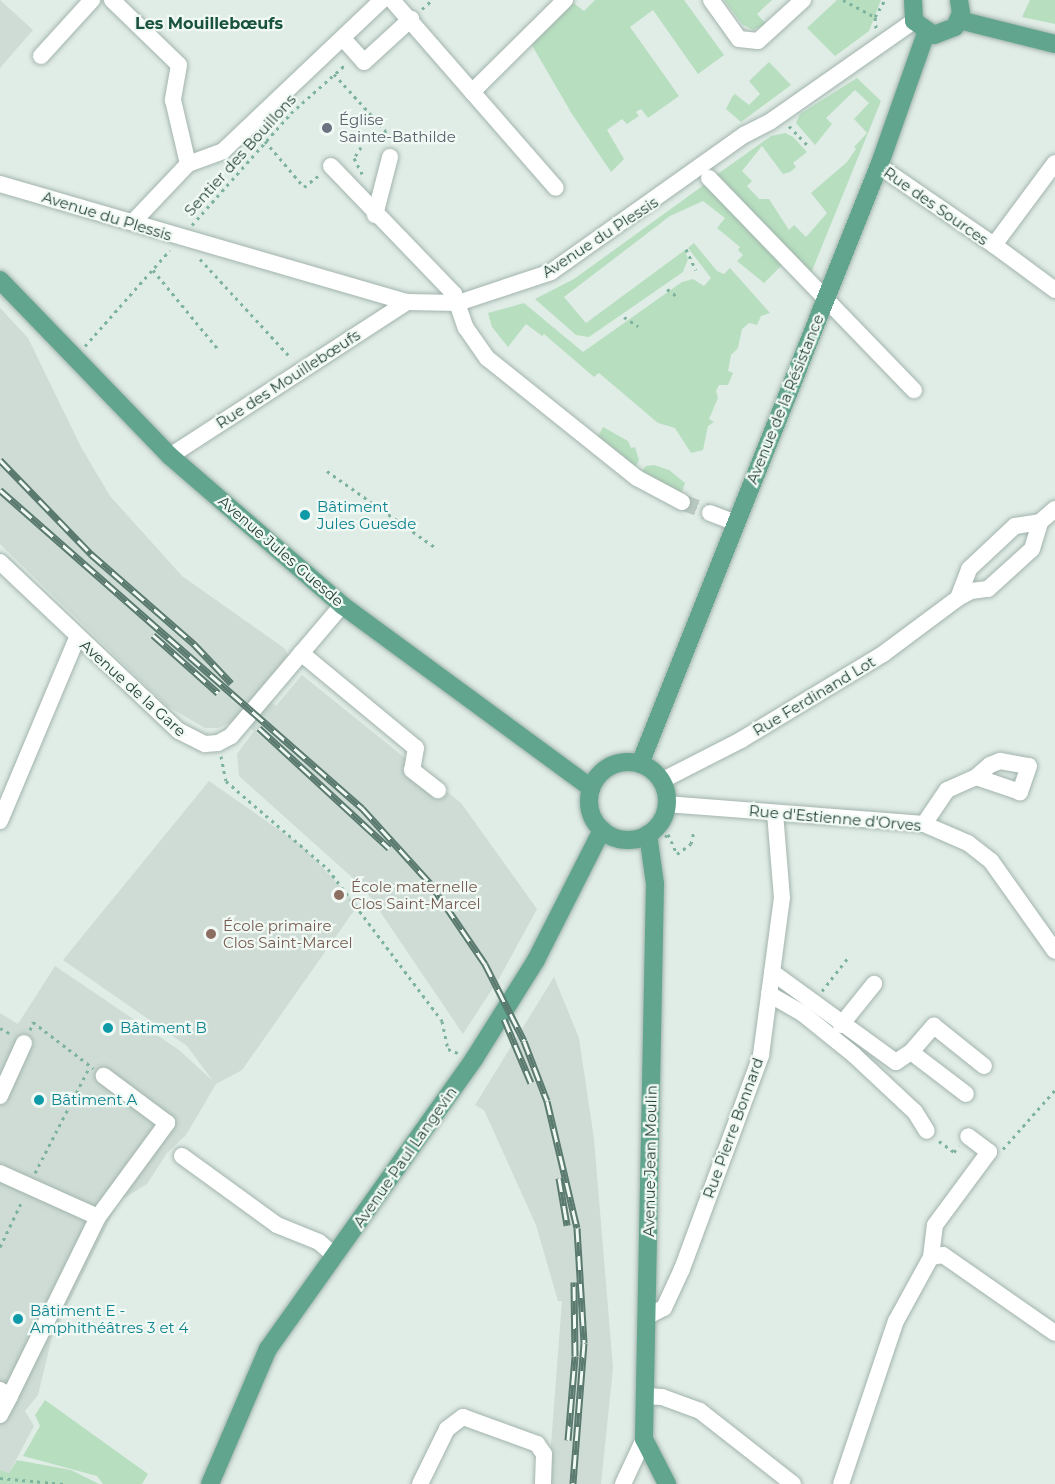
<!DOCTYPE html>
<meta charset="utf-8">
<style>
body{margin:0}
#map{position:relative;width:1055px;height:1484px;overflow:hidden;background:#e0ece6;font-family:Montserrat,sans-serif}
div>[style]{position:absolute}
[style*='--x']{left:calc(var(--x)*1px);top:calc(var(--y)*1px);width:calc(var(--w)*1px);rotate:calc(var(--a)*1deg)}
.built>*{inset:0;background:#cedcd5}
.green>*{inset:0;background:#b7dfbf}
.minor-tunnel>*{height:16px;margin-top:-8px;transform-origin:0;background:repeating-linear-gradient(90deg,#b9c9c2 0 16px,transparent 0 24px)}
.path>*{height:3px;margin-top:-1.5px;transform-origin:0;background:repeating-linear-gradient(90deg,#7eb39e 0 3px,transparent 0 7.5px)}
.roads{filter:drop-shadow(0 0 2px #a2b4ad) drop-shadow(0 0 2px #a2b4ad)}
.minor>*{height:16px;margin:-8px;padding:0 8px;transform-origin:8px;border-radius:8px;background:#fff}
.major>*{height:18px;margin:-9px;padding:0 9px;transform-origin:9px;border-radius:9px;background:#61a58f}
.major>.ring{margin:-9px;padding:0;box-sizing:content-box;background:none;border:18px solid #61a58f;border-radius:50%}
.rail>*{height:7px;margin-top:-3.5px;transform-origin:0;background:repeating-linear-gradient(90deg,#f1f9f4 0 14px,#5a7a6f 0 28px);box-sizing:border-box;border-block:2px solid #5a7a6f}
.dots>*{width:16px;height:16px;translate:-50% -50%;box-sizing:border-box;border:3px solid #f1f9f4;border-radius:50%}
span{translate:-50% -50%;white-space:nowrap;text-align:center;line-height:1.15;-webkit-text-stroke:4.5px #f1f9f4;paint-order:stroke}
.worship-label{font-size:15px;color:#5b616d}
.left{translate:0 -50%;text-align:left}
.street-label{font-size:15px;color:#1f3e34}
.culture-label{font-size:15px;color:#0d838f}
.education-label{font-size:15px;color:#785e54}
.neighbourhood-label{font-size:16px;color:#1a5240;font-weight:700}
</style>
<div id="map">
<div class="built">
<div style="clip-path:polygon(0 0,33px 30px,0 68px)"></div>
<div style="clip-path:polygon(0 308px,28px 338px,81px 447px,110px 496px,182px 576px,284px 648px,290px 658px,261px 694px,276px 706px,302px 675px,461px 803px,537px 909px,500px 977px,463px 1034px,364px 888px,239px 776px,237px 754px,254px 731px,239px 719px,218px 728px,205px 728px,167px 706px,0 544px)"></div>
<div style="clip-path:polygon(209px 781px,302px 846px,358px 905px,242px 1070px,216px 1084px,186px 1135px,167px 1153px,147px 1184px,119px 1201px,52px 1337px,38px 1395px,25px 1411px,34px 1426px,9px 1473px,0 1470px,0 1013px,18px 1024px,55px 966px,179px 1050px,213px 1081px,187px 1046px,63px 960px)"></div>
<div style="clip-path:polygon(554px 977px,579px 1038px,594px 1139px,613px 1368px,601px 1484px,548px 1484px,562px 1301px,558px 1301px,536px 1225px,484px 1110px,475px 1105px)"></div>
</div>
<div class="green">
<div style="clip-path:polygon(595px 0,684px 0,724px 55px,698px 74px,653px 10px,630px 27px,679px 96px,648px 118px,641px 109px,636px 112px,639px 116px,627px 124px,622px 119px,607px 130px,624px 159px,611px 172px,572px 114px,530px 42px,571px 1px,584px 11px)"></div>
<div style="clip-path:polygon(724px 0,772px 0,757px 14px,766px 24px,753px 30px,742px 24px)"></div>
<div style="clip-path:polygon(837px 0,881px 0,869px 31px,835px 56px,807px 28px)"></div>
<div style="clip-path:polygon(1030px 0,1055px 0,1055px 24px,1022px 17px)"></div>
<div style="clip-path:polygon(769px 62px,791px 85px,741px 122px,726px 109px,732px 97px,735px 94px,749px 105px,760px 94px,749px 81px)"></div>
<div style="clip-path:polygon(857px 78px,881px 101px,809px 278px,712px 178px,771px 136px,785px 133px,793px 137px,807px 152px,793px 163px,796px 167px,790px 172px,783px 174px,762px 146px,742px 171px,752px 181px,747px 186px,759px 199px,769px 199px,789px 230px,794px 225px,806px 237px,827px 213px,811px 193px,847px 162px,856px 149px,854px 147px,867px 133px,854px 119px,869px 103px,855px 90px,826px 118px,832px 124px,815px 145px,796px 123px,800px 114px)"></div>
<div style="clip-path:polygon(708px 182px,785px 262px,764px 283px,737px 261px,743px 255px,738px 250px,740px 247px,717px 228px,725px 218px,703px 201px,670px 216px,564px 297px,586px 323px,685px 250px,688px 259px,683px 272px,589px 337px,576px 335px,535px 299px,574px 279px)"></div>
<div style="clip-path:polygon(694px 243px,717px 271px,724px 274px,730px 268px,770px 313px,761px 316px,757px 325px,749px 323px,742px 329px,738px 348px,731px 355px,728px 371px,733px 373px,728px 385px,719px 385px,716px 391px,718px 398px,709px 419px,714px 422px,708px 426px,703px 450px,691px 453px,675px 428px,658px 423px,599px 373px,594px 377px,544px 334px,542px 336px,526px 324px,508px 347px,492px 327px,488px 313px,524px 303px,583px 352px,682px 282px,693px 279px,704px 286px,711px 278px,688px 248px)"></div>
<div style="clip-path:polygon(603px 427px,628px 441px,631px 448px,635px 447px,639px 460px,636px 466px,596px 440px)"></div>
<div style="clip-path:polygon(654px 465px,669px 470px,685px 483px,681px 494px,641px 473px,646px 466px)"></div>
<div style="clip-path:polygon(45px 1400px,148px 1474px,142px 1484px,103px 1484px,97px 1476px,23px 1456px,40px 1426px,35px 1415px)"></div>
<div style="clip-path:polygon(17px 1460px,71px 1470px,99px 1484px,0 1484px,0 1470px,9px 1473px)"></div>
</div>
<div class="minor-tunnel">
<div style="--x:682;--y:502;--w:30;--a:21"></div>
</div>
<div class="path">
<div style="--x:843;--y:0;--w:36;--a:28"></div>
<div style="--x:422;--y:9;--w:13;--a:-42"></div>
<div style="--x:876;--y:28;--w:11;--a:-95"></div>
<div style="--x:875;--y:17;--w:20;--a:-60"></div>
<div style="--x:334;--y:74;--w:76;--a:47.7"></div>
<div style="--x:385;--y:130;--w:13;--a:81"></div>
<div style="--x:789;--y:126;--w:29;--a:46"></div>
<div style="--x:265;--y:141;--w:60;--a:49.7"></div>
<div style="--x:304;--y:187;--w:18;--a:-38"></div>
<div style="--x:361;--y:147;--w:13;--a:122"></div>
<div style="--x:354;--y:158;--w:18;--a:63"></div>
<div style="--x:192;--y:225;--w:149;--a:-48.5"></div>
<div style="--x:291;--y:113;--w:72;--a:-41.6"></div>
<div style="--x:686;--y:249;--w:23;--a:65"></div>
<div style="--x:200;--y:259;--w:134;--a:47.4"></div>
<div style="--x:153;--y:270;--w:102;--a:50.6"></div>
<div style="--x:667;--y:289;--w:14;--a:36"></div>
<div style="--x:624;--y:317;--w:17;--a:33"></div>
<div style="--x:85;--y:346;--w:128;--a:-48.5"></div>
<div style="--x:327;--y:471;--w:133;--a:35.2"></div>
<div style="--x:221;--y:756;--w:25;--a:79"></div>
<div style="--x:226;--y:781;--w:135;--a:40.8"></div>
<div style="--x:328;--y:869;--w:190;--a:53.1"></div>
<div style="--x:442;--y:1021;--w:29;--a:78"></div>
<div style="--x:448;--y:1049;--w:11;--a:22"></div>
<div style="--x:665;--y:837;--w:4;--a:-45"></div>
<div style="--x:668;--y:834;--w:22;--a:66"></div>
<div style="--x:677;--y:854;--w:17;--a:-36"></div>
<div style="--x:691;--y:844;--w:13;--a:-77"></div>
<div style="--x:822;--y:991;--w:41;--a:-52"></div>
<div style="--x:0;--y:1028;--w:13;--a:29"></div>
<div style="--x:30;--y:1030;--w:9;--a:-69"></div>
<div style="--x:33;--y:1022;--w:76;--a:37.5"></div>
<div style="--x:939;--y:1141;--w:19;--a:36"></div>
<div style="--x:954;--y:1152;--w:8;--a:-50"></div>
<div style="--x:1003;--y:1149;--w:79;--a:-48.6"></div>
<div style="--x:35;--y:1173;--w:116;--a:-62.8"></div>
<div style="--x:0;--y:1247;--w:51;--a:-64.4"></div>
<div style="--x:0;--y:1478;--w:64;--a:5.4"></div>
</div>
<div class="roads">
<div class="minor">
<div style="--x:112;--y:0;--w:93;--a:44.1"></div>
<div style="--x:179;--y:65;--w:36;--a:100"></div>
<div style="--x:173;--y:100;--w:66;--a:76.8"></div>
<div style="--x:188;--y:164;--w:80;--a:133.5"></div>
<div style="--x:392;--y:0;--w:249;--a:48.9"></div>
<div style="--x:711;--y:0;--w:48;--a:54.3"></div>
<div style="--x:739;--y:39;--w:19;--a:6"></div>
<div style="--x:758;--y:41;--w:61;--a:-42.3"></div>
<div style="--x:348;--y:44;--w:24;--a:48"></div>
<div style="--x:364;--y:62;--w:64;--a:-42.5"></div>
<div style="--x:41;--y:56;--w:76;--a:-47.7"></div>
<div style="--x:472;--y:92;--w:131;--a:-44.7"></div>
<div style="--x:188;--y:164;--w:37;--a:-20"></div>
<div style="--x:223;--y:151;--w:219;--a:-43.5"></div>
<div style="--x:331;--y:166;--w:178;--a:46.1"></div>
<div style="--x:454;--y:294;--w:36;--a:71"></div>
<div style="--x:466;--y:328;--w:37;--a:55"></div>
<div style="--x:487;--y:358;--w:192;--a:38.7"></div>
<div style="--x:637;--y:478;--w:51;--a:28.1"></div>
<div style="--x:879;--y:166;--w:140;--a:34.5"></div>
<div style="--x:994;--y:245;--w:102;--a:-53.4"></div>
<div style="--x:709;--y:178;--w:295;--a:46"></div>
<div style="--x:0;--y:184;--w:424;--a:16.2"></div>
<div style="--x:407;--y:302;--w:51;--a:1.1"></div>
<div style="--x:458;--y:303;--w:98;--a:-18.4"></div>
<div style="--x:551;--y:272;--w:237;--a:-35.4"></div>
<div style="--x:744;--y:135;--w:30;--a:-27"></div>
<div style="--x:771;--y:121;--w:174;--a:-35"></div>
<div style="--x:375;--y:215;--w:60;--a:-75.5"></div>
<div style="--x:994;--y:245;--w:76;--a:36.4"></div>
<div style="--x:170;--y:456;--w:283;--a:-33"></div>
<div style="--x:710;--y:513;--w:28;--a:21"></div>
<div style="--x:0;--y:562;--w:246;--a:43.4"></div>
<div style="--x:179;--y:731;--w:29;--a:27"></div>
<div style="--x:205;--y:744;--w:13;--a:-4"></div>
<div style="--x:218;--y:743;--w:15;--a:-28"></div>
<div style="--x:231;--y:736;--w:172;--a:-49.7"></div>
<div style="--x:958;--y:598;--w:31;--a:-69"></div>
<div style="--x:969;--y:569;--w:63;--a:-43.1"></div>
<div style="--x:1015;--y:526;--w:25;--a:-9"></div>
<div style="--x:1040;--y:522;--w:20;--a:-41"></div>
<div style="--x:301;--y:653;--w:149;--a:39.6"></div>
<div style="--x:416;--y:748;--w:22;--a:100"></div>
<div style="--x:412;--y:770;--w:33;--a:38"></div>
<div style="--x:661;--y:781;--w:90;--a:-27.1"></div>
<div style="--x:741;--y:740;--w:166;--a:-31.2"></div>
<div style="--x:883;--y:654;--w:94;--a:-36.7"></div>
<div style="--x:958;--y:598;--w:15;--a:-28"></div>
<div style="--x:971;--y:591;--w:17;--a:-7"></div>
<div style="--x:988;--y:589;--w:59;--a:-42.3"></div>
<div style="--x:1032;--y:549;--w:28;--a:-73"></div>
<div style="--x:666;--y:804;--w:259;--a:4.4"></div>
<div style="--x:924;--y:824;--w:48;--a:23.4"></div>
<div style="--x:968;--y:843;--w:29;--a:38"></div>
<div style="--x:991;--y:861;--w:110;--a:54.6"></div>
<div style="--x:0;--y:821;--w:199;--a:-67.2"></div>
<div style="--x:924;--y:824;--w:41;--a:-55.9"></div>
<div style="--x:947;--y:790;--w:32;--a:-24"></div>
<div style="--x:976;--y:777;--w:18;--a:-41"></div>
<div style="--x:990;--y:765;--w:11;--a:-22"></div>
<div style="--x:1000;--y:761;--w:29;--a:10"></div>
<div style="--x:1029;--y:766;--w:28;--a:109"></div>
<div style="--x:1020;--y:792;--w:46;--a:-161.2"></div>
<div style="--x:772;--y:972;--w:153;--a:36"></div>
<div style="--x:896;--y:1062;--w:18;--a:-34"></div>
<div style="--x:911;--y:1052;--w:69;--a:37.4"></div>
<div style="--x:769;--y:994;--w:38;--a:30"></div>
<div style="--x:802;--y:1013;--w:67;--a:38.9"></div>
<div style="--x:854;--y:1055;--w:83;--a:43.1"></div>
<div style="--x:915;--y:1112;--w:22;--a:58"></div>
<div style="--x:841;--y:1025;--w:53;--a:-51.2"></div>
<div style="--x:911;--y:1052;--w:35;--a:-49"></div>
<div style="--x:934;--y:1026;--w:64;--a:38.7"></div>
<div style="--x:0;--y:1096;--w:58;--a:-65.6"></div>
<div style="--x:182;--y:1156;--w:117;--a:36"></div>
<div style="--x:277;--y:1225;--w:45;--a:22"></div>
<div style="--x:319;--y:1242;--w:21;--a:41"></div>
<div style="--x:0;--y:1173;--w:107;--a:24.2"></div>
<div style="--x:98;--y:1217;--w:199;--a:116.2"></div>
<div style="--x:10;--y:1396;--w:12;--a:-149"></div>
<div style="--x:98;--y:1217;--w:117;--a:-53.7"></div>
<div style="--x:167;--y:1123;--w:79;--a:-143.3"></div>
<div style="--x:931;--y:1257;--w:12;--a:-9"></div>
<div style="--x:943;--y:1255;--w:136;--a:34.9"></div>
<div style="--x:646;--y:1317;--w:20;--a:-27"></div>
<div style="--x:664;--y:1308;--w:43;--a:-65.2"></div>
<div style="--x:682;--y:1269;--w:228;--a:-69.7"></div>
<div style="--x:761;--y:1055;--w:158;--a:-82.4"></div>
<div style="--x:782;--y:898;--w:85;--a:-94.7"></div>
<div style="--x:645;--y:1396;--w:17;--a:3"></div>
<div style="--x:662;--y:1397;--w:40;--a:20.2"></div>
<div style="--x:700;--y:1411;--w:118;--a:38.1"></div>
<div style="--x:0;--y:1415;--w:21;--a:-62"></div>
<div style="--x:420;--y:1484;--w:61;--a:-63.9"></div>
<div style="--x:447;--y:1429;--w:20;--a:-37"></div>
<div style="--x:463;--y:1417;--w:79;--a:20"></div>
<div style="--x:537;--y:1444;--w:12;--a:55"></div>
<div style="--x:544;--y:1454;--w:30;--a:92"></div>
<div style="--x:623;--y:1484;--w:50;--a:-65"></div>
<div style="--x:841;--y:1484;--w:172;--a:-71.4"></div>
<div style="--x:896;--y:1321;--w:73;--a:-61.3"></div>
<div style="--x:931;--y:1257;--w:32;--a:-83"></div>
<div style="--x:935;--y:1225;--w:91;--a:-53.5"></div>
<div style="--x:989;--y:1152;--w:26;--a:-143"></div>
</div>
<div class="major">
<div style="--x:913;--y:0;--w:21;--a:87"></div>
<div style="--x:914;--y:21;--w:24;--a:35"></div>
<div style="--x:934;--y:35;--w:22;--a:-21"></div>
<div style="--x:955;--y:27;--w:15;--a:-67"></div>
<div style="--x:961;--y:13;--w:13;--a:-99"></div>
<div style="--x:959;--y:20;--w:99;--a:14"></div>
<div style="--x:0;--y:280;--w:245;--a:46"></div>
<div style="--x:170;--y:456;--w:228;--a:40.9"></div>
<div style="--x:342;--y:605;--w:309;--a:36.3"></div>
<div class="ring" style="left:589px;top:762px;width:60px;height:60px"></div>
<div style="--x:640;--y:764;--w:644;--a:-68.22"></div>
<div style="--x:879;--y:166;--w:141;--a:-70.5"></div>
<div style="--x:648;--y:834;--w:50;--a:82"></div>
<div style="--x:655;--y:884;--w:555;--a:91.14"></div>
<div style="--x:644;--y:1439;--w:51;--a:62.9"></div>
<div style="--x:210;--y:1484;--w:147;--a:-66.8"></div>
<div style="--x:268;--y:1349;--w:356;--a:-54.6"></div>
<div style="--x:474;--y:1059;--w:117;--a:-57.9"></div>
<div style="--x:536;--y:960;--w:146;--a:-63.1"></div>
</div>
</div>
<div class="rail">
<div style="--x:0;--y:460;--w:131;--a:45.9"></div>
<div style="--x:91;--y:554;--w:137;--a:41.1"></div>
<div style="--x:194;--y:644;--w:54;--a:46.5"></div>
<div style="--x:0;--y:490;--w:482;--a:41.3"></div>
<div style="--x:362;--y:808;--w:101;--a:47.8"></div>
<div style="--x:430;--y:883;--w:98;--a:55.8"></div>
<div style="--x:485;--y:964;--w:86;--a:63.1"></div>
<div style="--x:524;--y:1041;--w:64;--a:69"></div>
<div style="--x:547;--y:1101;--w:130;--a:76.7"></div>
<div style="--x:577;--y:1228;--w:115;--a:86.5"></div>
<div style="--x:584;--y:1343;--w:141;--a:94.5"></div>
<div style="--x:153;--y:635;--w:87;--a:41.7"></div>
<div style="--x:259;--y:728;--w:177;--a:42.7"></div>
<div style="--x:504;--y:1019;--w:69;--a:67.1"></div>
<div style="--x:559;--y:1178;--w:48;--a:80.3"></div>
<div style="--x:568;--y:1440;--w:84;--a:-85.2"></div>
<div style="--x:575;--y:1356;--w:74;--a:-90.8"></div>
</div>
<div class="dots">
<div style="left:327px;top:128px;background:#6b7280"></div>
<div style="left:305px;top:515px;background:#0f9aa8"></div>
<div style="left:339px;top:895px;background:#8d6e63"></div>
<div style="left:211px;top:934px;background:#8d6e63"></div>
<div style="left:108px;top:1028px;background:#0f9aa8"></div>
<div style="left:39px;top:1100px;background:#0f9aa8"></div>
<div style="left:18px;top:1319px;background:#0f9aa8"></div>
</div>
<div class="worship-label">
<span class="left" style="left:339px;top:128px">Église<br>Sainte-Bathilde</span>
</div>
<div class="street-label">
<span style="left:240px;top:155px;rotate:-48deg">Sentier des Bouillons</span>
<span style="left:936px;top:206px;rotate:35deg">Rue des Sources</span>
<span style="left:107px;top:216px;rotate:17deg">Avenue du Plessis</span>
<span style="left:600px;top:237px;rotate:-33deg">Avenue du Plessis</span>
<span style="left:288px;top:379px;rotate:-33deg">Rue des Mouillebœufs</span>
<span style="left:785px;top:399px;rotate:-68deg">Avenue de la Résistance</span>
<span style="left:281px;top:551px;rotate:41deg">Avenue Jules Guesde</span>
<span style="left:133px;top:688px;rotate:42deg">Avenue de la Gare</span>
<span style="left:814px;top:696px;rotate:-31deg">Rue Ferdinand Lot</span>
<span style="left:835px;top:818px;rotate:5deg">Rue d'Estienne d'Orves</span>
<span style="left:733px;top:1128px;rotate:-70deg">Rue Pierre Bonnard</span>
<span style="left:405px;top:1157px;rotate:-55deg">Avenue Paul Langevin</span>
<span style="left:650px;top:1161px;rotate:-89deg">Avenue Jean Moulin</span>
</div>
<div class="culture-label">
<span class="left" style="left:317px;top:515px">Bâtiment<br>Jules Guesde</span>
<span class="left" style="left:120px;top:1028px">Bâtiment B</span>
<span class="left" style="left:51px;top:1100px">Bâtiment A</span>
<span class="left" style="left:30px;top:1319px">Bâtiment E -<br>Amphithéâtres 3 et 4</span>
</div>
<div class="education-label">
<span class="left" style="left:351px;top:895px">École maternelle<br>Clos Saint-Marcel</span>
<span class="left" style="left:223px;top:934px">École primaire<br>Clos Saint-Marcel</span>
</div>
<div class="neighbourhood-label">
<span style="left:209px;top:24px">Les Mouillebœufs</span>
</div>
</div>
